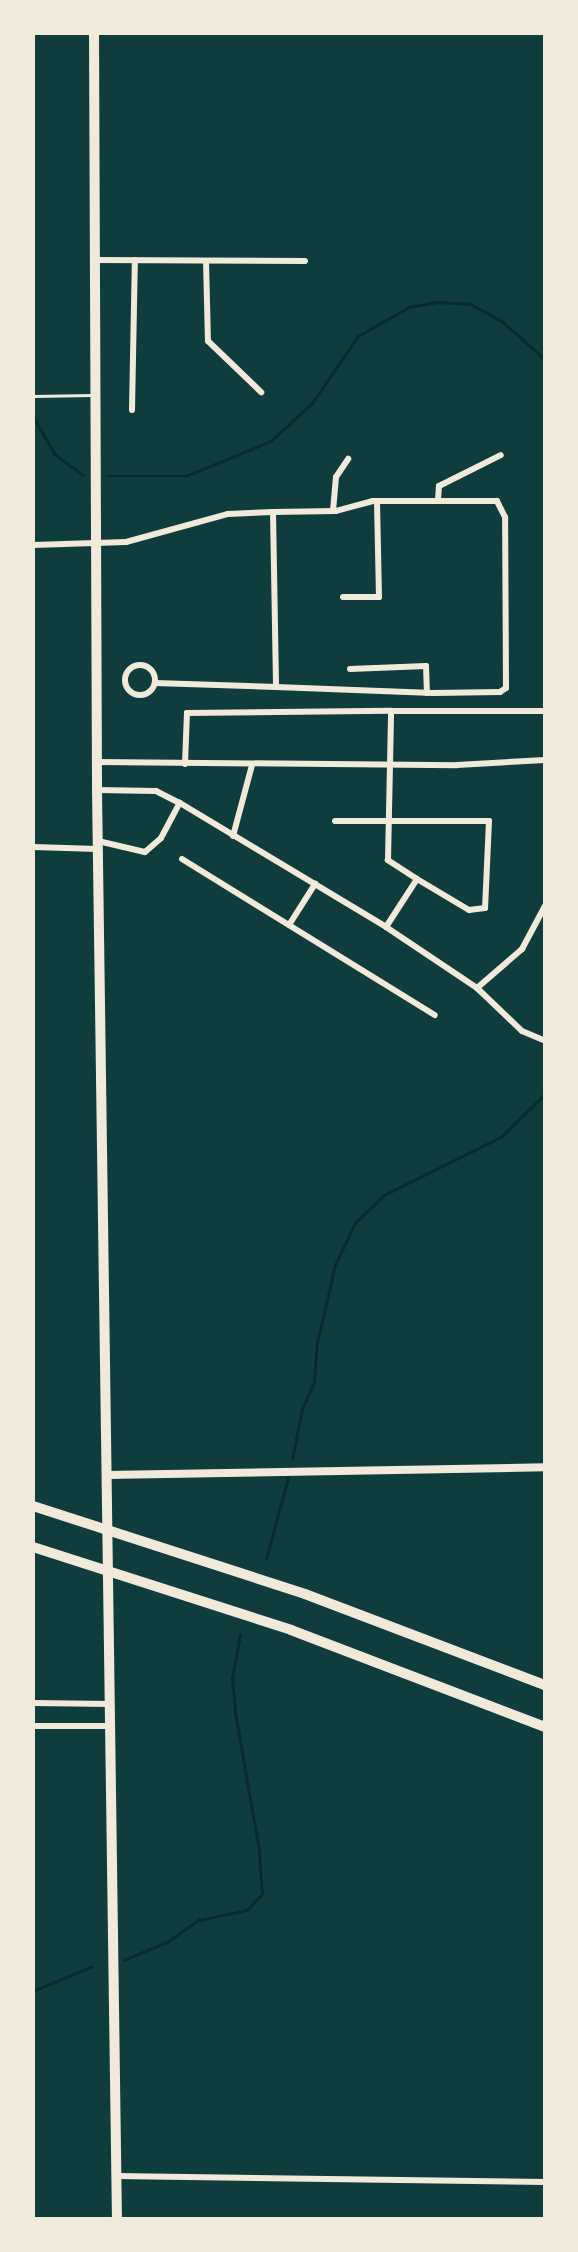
<!DOCTYPE html>
<style>
body{margin:0}
#map{position:relative;width:578px;height:2252px;overflow:hidden;background:#0f3d3e;font-family:"Nunito Sans",sans-serif}
div>[style]{position:absolute}
[style*='--x']{left:calc(var(--x)*1px);top:calc(var(--y)*1px);width:calc(var(--w)*1px);rotate:calc(var(--a)*1deg)}
.stream>*{height:2.5px;margin:-1.25px;padding:0 1.25px;transform-origin:1.25px;border-radius:1.25px;background:#0a2a2b}
.service>*{height:2.5px;margin:-1.25px;padding:0 1.25px;transform-origin:1.25px;border-radius:1.25px;background:#f1e9da}
.minor>*{height:6px;margin:-3px;padding:0 3px;transform-origin:3px;border-radius:3px;background:#f1e9da}
.minor>.ring{margin:-3px;padding:0;box-sizing:content-box;background:none;border:6px solid #f1e9da;border-radius:50%}
.tertiary>*{height:8px;margin:-4px;padding:0 4px;transform-origin:4px;border-radius:4px;background:#f1e9da}
.primary>*{height:10px;margin:-5px;padding:0 5px;transform-origin:5px;border-radius:5px;background:#f1e9da}
.motorway>*{height:10px;margin:-5px;padding:0 5px;transform-origin:5px;border-radius:5px;background:#f1e9da}
span{translate:-50% -50%;white-space:nowrap;text-align:center;line-height:1.15;-webkit-text-stroke:6px #f1e9da;paint-order:stroke}
.frame{position:absolute;inset:0;border:35px solid #f1e9da;pointer-events:none}
</style>
<div id="map">
<div class="stream">
<div style="--x:33;--y:416;--w:44;--a:59.9"></div>
<div style="--x:55;--y:454;--w:35;--a:37"></div>
<div style="--x:106;--y:476;--w:80;--a:0"></div>
<div style="--x:186;--y:476;--w:92;--a:-22.4"></div>
<div style="--x:271;--y:441;--w:56;--a:-42.8"></div>
<div style="--x:312;--y:403;--w:81;--a:-55.5"></div>
<div style="--x:358;--y:336;--w:59;--a:-29.6"></div>
<div style="--x:409;--y:307;--w:27;--a:-10"></div>
<div style="--x:436;--y:302;--w:35;--a:3"></div>
<div style="--x:471;--y:304;--w:37;--a:29"></div>
<div style="--x:503;--y:322;--w:56;--a:41.4"></div>
<div style="--x:292;--y:1459;--w:51;--a:-78.7"></div>
<div style="--x:302;--y:1409;--w:30;--a:-66"></div>
<div style="--x:314;--y:1382;--w:39;--a:-86"></div>
<div style="--x:317;--y:1343;--w:80;--a:-77"></div>
<div style="--x:335;--y:1265;--w:47;--a:-64.5"></div>
<div style="--x:355;--y:1223;--w:40;--a:-44"></div>
<div style="--x:384;--y:1195;--w:131;--a:-26.4"></div>
<div style="--x:501;--y:1137;--w:62;--a:-44.3"></div>
<div style="--x:266;--y:1559;--w:84;--a:-74.8"></div>
<div style="--x:124;--y:1960;--w:47;--a:-22.7"></div>
<div style="--x:167;--y:1942;--w:39;--a:-35"></div>
<div style="--x:199;--y:1920;--w:49;--a:-11.8"></div>
<div style="--x:247;--y:1910;--w:22;--a:-47"></div>
<div style="--x:262;--y:1894;--w:43;--a:-94"></div>
<div style="--x:259;--y:1851;--w:141;--a:-99.8"></div>
<div style="--x:235;--y:1712;--w:34;--a:-95"></div>
<div style="--x:232;--y:1678;--w:44;--a:-79.5"></div>
<div style="--x:33;--y:1991;--w:63;--a:-22.5"></div>
</div>
<div class="service">
<div style="--x:33;--y:396;--w:60;--a:-1"></div>
</div>
<div class="minor">
<div style="--x:94;--y:260;--w:211;--a:0.3"></div>
<div style="--x:206;--y:261;--w:80;--a:88.6"></div>
<div style="--x:208;--y:341;--w:74;--a:43.9"></div>
<div style="--x:132;--y:410;--w:150;--a:-88.9"></div>
<div style="--x:438;--y:500;--w:14;--a:-86"></div>
<div style="--x:439;--y:486;--w:69;--a:-26.6"></div>
<div style="--x:333;--y:511;--w:34;--a:-85"></div>
<div style="--x:336;--y:477;--w:22;--a:-56"></div>
<div style="--x:33;--y:545;--w:93;--a:-1.8"></div>
<div style="--x:126;--y:542;--w:106;--a:-15.4"></div>
<div style="--x:228;--y:514;--w:45;--a:-2.5"></div>
<div style="--x:273;--y:512;--w:175;--a:89"></div>
<div style="--x:276;--y:687;--w:157;--a:2.2"></div>
<div style="--x:433;--y:693;--w:67;--a:-0.9"></div>
<div style="--x:500;--y:692;--w:7;--a:-34"></div>
<div style="--x:506;--y:688;--w:171;--a:-90.3"></div>
<div style="--x:505;--y:517;--w:18;--a:-117"></div>
<div style="--x:497;--y:501;--w:124;--a:180"></div>
<div style="--x:373;--y:501;--w:38;--a:165"></div>
<div style="--x:336;--y:511;--w:63;--a:179.1"></div>
<div style="--x:343;--y:597;--w:36;--a:0"></div>
<div style="--x:379;--y:597;--w:96;--a:-91.2"></div>
<div class="ring" style="left:125px;top:665px;width:24px;height:24px"></div>
<div style="--x:350;--y:669;--w:76;--a:-2.3"></div>
<div style="--x:426;--y:666;--w:27;--a:88"></div>
<div style="--x:155;--y:683;--w:121;--a:1.9"></div>
<div style="--x:97;--y:762;--w:360;--a:0.5"></div>
<div style="--x:457;--y:765;--w:88;--a:-3.3"></div>
<div style="--x:185;--y:764;--w:51;--a:-87.8"></div>
<div style="--x:187;--y:713;--w:204;--a:-0.6"></div>
<div style="--x:97;--y:790;--w:59;--a:1"></div>
<div style="--x:156;--y:791;--w:27;--a:27"></div>
<div style="--x:180;--y:803;--w:240;--a:31"></div>
<div style="--x:386;--y:927;--w:110;--a:33.8"></div>
<div style="--x:477;--y:988;--w:62;--a:43.7"></div>
<div style="--x:522;--y:1031;--w:25;--a:23"></div>
<div style="--x:335;--y:821;--w:154;--a:0"></div>
<div style="--x:489;--y:821;--w:87;--a:92.6"></div>
<div style="--x:485;--y:908;--w:16;--a:173"></div>
<div style="--x:469;--y:910;--w:61;--a:-149.2"></div>
<div style="--x:233;--y:836;--w:73;--a:-75"></div>
<div style="--x:98;--y:841;--w:48;--a:13.2"></div>
<div style="--x:145;--y:852;--w:21;--a:-41"></div>
<div style="--x:161;--y:838;--w:40;--a:-62"></div>
<div style="--x:33;--y:847;--w:65;--a:1.8"></div>
<div style="--x:182;--y:859;--w:297;--a:31.7"></div>
<div style="--x:289;--y:925;--w:49;--a:-57.6"></div>
<div style="--x:386;--y:927;--w:57;--a:-57.1"></div>
<div style="--x:417;--y:879;--w:35;--a:-147"></div>
<div style="--x:388;--y:860;--w:149;--a:-88.8"></div>
<div style="--x:391;--y:711;--w:154;--a:0"></div>
<div style="--x:477;--y:988;--w:60;--a:-40.9"></div>
<div style="--x:522;--y:949;--w:49;--a:-61.9"></div>
<div style="--x:33;--y:1703;--w:77;--a:0.7"></div>
<div style="--x:33;--y:1726;--w:77;--a:0"></div>
<div style="--x:116;--y:2176;--w:429;--a:0.8"></div>
</div>
<div class="tertiary">
<div style="--x:107;--y:1475;--w:438;--a:-1"></div>
</div>
<div class="primary">
<div style="--x:94;--y:33;--w:757;--a:89.77"></div>
<div style="--x:97;--y:790;--w:1429;--a:89.2"></div>
</div>
<div class="motorway">
<div style="--x:33;--y:1506;--w:286;--a:17.9"></div>
<div style="--x:305;--y:1594;--w:257;--a:20.8"></div>
<div style="--x:33;--y:1547;--w:271;--a:17.8"></div>
<div style="--x:291;--y:1630;--w:272;--a:20.9"></div>
</div>
<div class="frame"></div>
</div>
